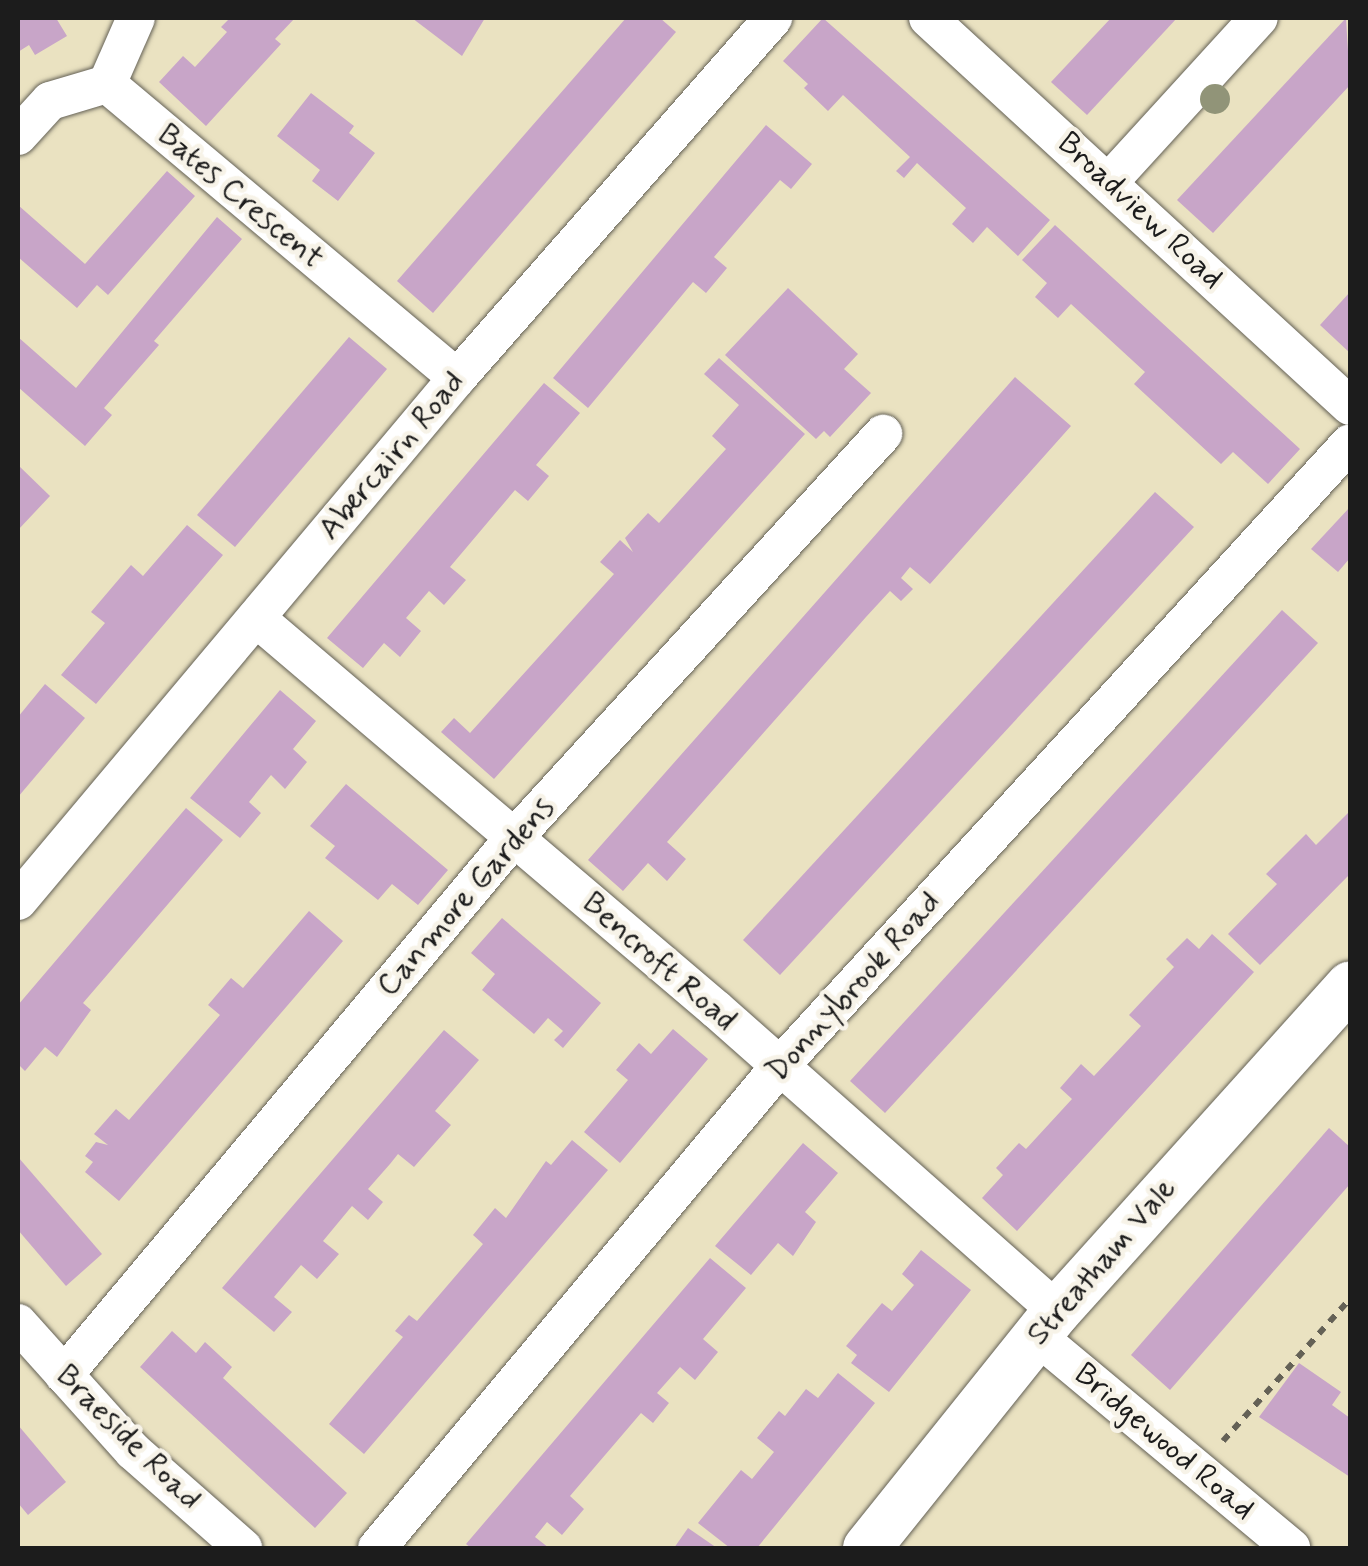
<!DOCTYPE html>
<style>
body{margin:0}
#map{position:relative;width:1368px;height:1566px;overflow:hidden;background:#eae2c1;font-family:Mynerve,sans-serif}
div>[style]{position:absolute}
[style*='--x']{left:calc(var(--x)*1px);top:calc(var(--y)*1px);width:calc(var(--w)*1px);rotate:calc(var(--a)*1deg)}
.building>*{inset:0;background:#c8a5c8}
.path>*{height:6px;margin-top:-3px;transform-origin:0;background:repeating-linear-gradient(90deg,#646156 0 8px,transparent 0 16px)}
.roads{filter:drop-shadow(0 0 2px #646156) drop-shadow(0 0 2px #646156)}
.minor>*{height:38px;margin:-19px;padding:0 19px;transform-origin:19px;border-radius:19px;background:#fff}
.major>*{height:48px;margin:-24px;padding:0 24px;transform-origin:24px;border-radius:24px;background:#fff}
.trees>*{width:30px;height:30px;margin:-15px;border-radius:50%;background:#919478}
span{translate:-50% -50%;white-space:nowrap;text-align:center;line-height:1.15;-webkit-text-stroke:9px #f7f3e8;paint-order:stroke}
.street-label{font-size:32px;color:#1c1c1c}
.frame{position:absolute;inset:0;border:20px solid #1c1c1c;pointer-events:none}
</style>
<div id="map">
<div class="building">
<div style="clip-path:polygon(18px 18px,56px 18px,67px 36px,35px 55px,29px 45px,18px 52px)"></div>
<div style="clip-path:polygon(230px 18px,295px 18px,275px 39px,281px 44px,206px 126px,159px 82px,183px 56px,195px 67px,227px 32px,221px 27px)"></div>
<div style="clip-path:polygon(412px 18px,485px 18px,462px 56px)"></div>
<div style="clip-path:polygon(626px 18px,660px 18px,676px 32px,433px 313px,397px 281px)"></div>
<div style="clip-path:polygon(823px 18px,1050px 220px,1018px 256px,987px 227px,973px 243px,952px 224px,966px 208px,917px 163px,904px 178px,896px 171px,910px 157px,843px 95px,828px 111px,804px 88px,808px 84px,783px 61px)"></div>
<div style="clip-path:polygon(1111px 18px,1177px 18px,1087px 115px,1051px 82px)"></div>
<div style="clip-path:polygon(1346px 18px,1350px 85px,1213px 233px,1177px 200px)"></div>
<div style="clip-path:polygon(311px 93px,354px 126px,349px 133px,375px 153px,338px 201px,312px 181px,320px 170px,277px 136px)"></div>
<div style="clip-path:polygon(766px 125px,812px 164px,791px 189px,780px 180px,714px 257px,727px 268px,706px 293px,693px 282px,588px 408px,553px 378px)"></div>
<div style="clip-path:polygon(167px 171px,195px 196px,108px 295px,97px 285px,77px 308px,18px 257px,18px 205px,85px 264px)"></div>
<div style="clip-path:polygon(217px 217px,242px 239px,154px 341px,159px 345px,104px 408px,112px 415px,85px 446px,18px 387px,18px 337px,76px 388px)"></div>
<div style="clip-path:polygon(1055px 225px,1300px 449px,1268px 484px,1233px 452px,1221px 464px,1210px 454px,1134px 384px,1145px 372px,1071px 304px,1058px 318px,1035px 297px,1047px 283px,1022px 260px)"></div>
<div style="clip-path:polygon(788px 288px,858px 354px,844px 369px,871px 393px,830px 437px,824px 431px,816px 439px,725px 355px)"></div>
<div style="clip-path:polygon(1350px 292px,1350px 353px,1320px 325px)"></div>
<div style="clip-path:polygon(349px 337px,387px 369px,235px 547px,197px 515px)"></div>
<div style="clip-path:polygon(719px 358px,805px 434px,494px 779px,441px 732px,454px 718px,470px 733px,614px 574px,600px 562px,620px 540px,633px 552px,625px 538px,648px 513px,659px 523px,726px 449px,712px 436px,739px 405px,704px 374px)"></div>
<div style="clip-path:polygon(1015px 377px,1071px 426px,930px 584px,910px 567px,901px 578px,913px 589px,901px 601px,890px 591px,866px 617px,667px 842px,686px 859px,667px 881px,648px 863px,623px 891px,588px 860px)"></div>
<div style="clip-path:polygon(544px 383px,580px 413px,536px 465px,549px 476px,528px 501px,515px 490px,450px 567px,466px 580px,444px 605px,429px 591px,406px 618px,421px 631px,400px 657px,384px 643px,363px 668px,327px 638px)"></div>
<div style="clip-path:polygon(18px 465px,50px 496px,18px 530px)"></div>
<div style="clip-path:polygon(1155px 492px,1194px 527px,780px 975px,743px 940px)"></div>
<div style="clip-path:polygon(1350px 507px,1350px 558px,1338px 572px,1311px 549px)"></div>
<div style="clip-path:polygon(187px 525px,223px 555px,96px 704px,61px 675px,105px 623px,91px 612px,131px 565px,143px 576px)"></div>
<div style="clip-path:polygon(1282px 610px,1318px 643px,885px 1113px,850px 1081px)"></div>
<div style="clip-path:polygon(45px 684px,85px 718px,18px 797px,18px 717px)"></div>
<div style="clip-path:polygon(280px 690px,316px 721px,293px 749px,307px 762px,285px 789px,271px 775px,249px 802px,261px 813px,240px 838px,190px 798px)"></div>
<div style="clip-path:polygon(346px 784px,448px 870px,418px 905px,392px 884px,378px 900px,325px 858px,335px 846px,310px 826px)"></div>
<div style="clip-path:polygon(186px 808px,223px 840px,83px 1003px,91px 1010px,57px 1057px,45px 1047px,25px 1071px,18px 1064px,18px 1005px)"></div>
<div style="clip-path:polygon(1350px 811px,1350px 874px,1260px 965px,1228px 934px,1277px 884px,1266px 874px,1306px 834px,1316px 845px)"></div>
<div style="clip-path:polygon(309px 911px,343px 941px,119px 1201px,85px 1172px,93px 1162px,85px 1156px,96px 1142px,108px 1145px,94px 1134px,116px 1109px,129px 1120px,220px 1015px,208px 1005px,231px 978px,243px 988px)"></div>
<div style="clip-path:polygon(502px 918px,601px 1003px,563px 1048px,554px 1040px,563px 1031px,548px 1018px,534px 1034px,482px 990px,495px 974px,471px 953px)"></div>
<div style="clip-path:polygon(1212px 934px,1254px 972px,1017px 1231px,982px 1198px,1003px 1175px,996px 1168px,1019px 1143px,1026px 1149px,1072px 1099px,1060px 1088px,1081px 1064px,1094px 1076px,1141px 1026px,1129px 1015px,1174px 967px,1166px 959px,1187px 938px,1199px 949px)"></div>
<div style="clip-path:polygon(673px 1029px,708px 1059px,620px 1163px,584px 1132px,628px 1080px,616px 1070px,639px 1043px,651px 1054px)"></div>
<div style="clip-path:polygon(444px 1030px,479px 1060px,435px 1111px,451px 1125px,414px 1167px,398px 1154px,390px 1164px,368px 1189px,383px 1202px,368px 1220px,352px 1206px,323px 1241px,339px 1254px,317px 1279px,301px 1265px,274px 1297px,292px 1312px,274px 1332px,222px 1288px)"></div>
<div style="clip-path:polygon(1329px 1128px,1350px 1147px,1350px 1184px,1170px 1390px,1131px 1355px)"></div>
<div style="clip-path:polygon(572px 1140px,608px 1170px,364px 1454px,329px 1424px,403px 1337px,395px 1331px,409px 1315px,417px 1321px,483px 1244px,473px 1235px,495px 1208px,506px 1218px,546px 1161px,551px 1165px)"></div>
<div style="clip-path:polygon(803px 1143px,838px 1173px,805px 1212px,816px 1222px,793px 1256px,778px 1243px,751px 1275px,715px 1246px)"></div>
<div style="clip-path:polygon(18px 1157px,102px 1254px,66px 1286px,18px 1230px)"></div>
<div style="clip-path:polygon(921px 1250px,971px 1290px,889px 1392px,851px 1363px,857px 1355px,846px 1346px,882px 1303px,892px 1311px,914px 1285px,902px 1274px)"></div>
<div style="clip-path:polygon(710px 1258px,746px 1288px,703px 1339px,718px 1352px,695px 1380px,680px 1367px,657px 1393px,669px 1403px,653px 1423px,641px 1413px,570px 1496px,584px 1509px,562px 1535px,547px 1522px,535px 1537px,549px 1548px,471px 1548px,466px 1544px)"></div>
<div style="clip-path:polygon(172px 1331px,196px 1353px,205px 1342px,232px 1367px,223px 1378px,347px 1493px,315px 1528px,140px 1367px)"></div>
<div style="clip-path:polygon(1299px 1363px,1341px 1392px,1332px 1405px,1350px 1418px,1350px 1477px,1259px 1417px)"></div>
<div style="clip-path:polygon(838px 1373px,875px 1403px,757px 1548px,730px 1548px,698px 1523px,741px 1470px,752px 1479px,774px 1452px,757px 1438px,779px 1411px,785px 1416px,806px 1389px,818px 1398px)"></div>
<div style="clip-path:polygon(18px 1425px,66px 1482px,28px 1515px,18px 1503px)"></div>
<div style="clip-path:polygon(688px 1528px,717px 1548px,674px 1548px)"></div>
</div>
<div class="path">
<div style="--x:1223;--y:1441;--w:191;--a:-48.2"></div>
</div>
<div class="roads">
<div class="minor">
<div style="--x:928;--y:18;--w:573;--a:42.6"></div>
<div style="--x:107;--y:84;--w:457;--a:40"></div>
<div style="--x:107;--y:84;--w:72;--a:-66.3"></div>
<div style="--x:18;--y:136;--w:47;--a:-47.6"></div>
<div style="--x:50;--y:101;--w:59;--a:-16.6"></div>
<div style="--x:1109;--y:182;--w:222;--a:-47.6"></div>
<div style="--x:256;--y:618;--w:605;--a:40.38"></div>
<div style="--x:717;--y:1010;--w:454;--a:41.5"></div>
<div style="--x:18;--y:901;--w:683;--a:-49.99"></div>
<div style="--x:457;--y:378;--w:479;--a:-48.7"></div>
<div style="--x:18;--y:1323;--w:172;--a:48.1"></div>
<div style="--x:133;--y:1451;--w:147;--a:41.4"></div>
<div style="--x:1037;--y:1336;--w:331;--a:39.8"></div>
<div style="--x:64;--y:1375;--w:699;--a:-50.05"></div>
<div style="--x:513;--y:839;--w:549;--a:-47.59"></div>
<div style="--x:377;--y:1548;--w:628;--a:-50.1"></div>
<div style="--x:780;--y:1066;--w:844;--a:-47.54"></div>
</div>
<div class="major">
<div style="--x:867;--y:1548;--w:304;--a:-51.3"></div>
<div style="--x:1057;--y:1311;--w:438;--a:-48"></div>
</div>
</div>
<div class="trees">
<div style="left:1215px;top:99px"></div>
</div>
<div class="street-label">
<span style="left:240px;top:197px;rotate:40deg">Bates Crescent</span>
<span style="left:1140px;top:211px;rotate:43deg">Broadview Road</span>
<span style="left:392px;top:456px;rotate:-50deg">Abercairn Road</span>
<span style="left:466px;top:897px;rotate:-49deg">Canmore Gardens</span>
<span style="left:659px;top:962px;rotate:41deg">Bencroft Road</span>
<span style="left:854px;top:987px;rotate:-48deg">Donnybrook Road</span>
<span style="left:1102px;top:1262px;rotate:-49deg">Streatham Vale</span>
<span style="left:128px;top:1438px;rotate:45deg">Braeside Road</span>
<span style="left:1164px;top:1442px;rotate:40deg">Bridgewood Road</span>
</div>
<div class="frame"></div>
</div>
